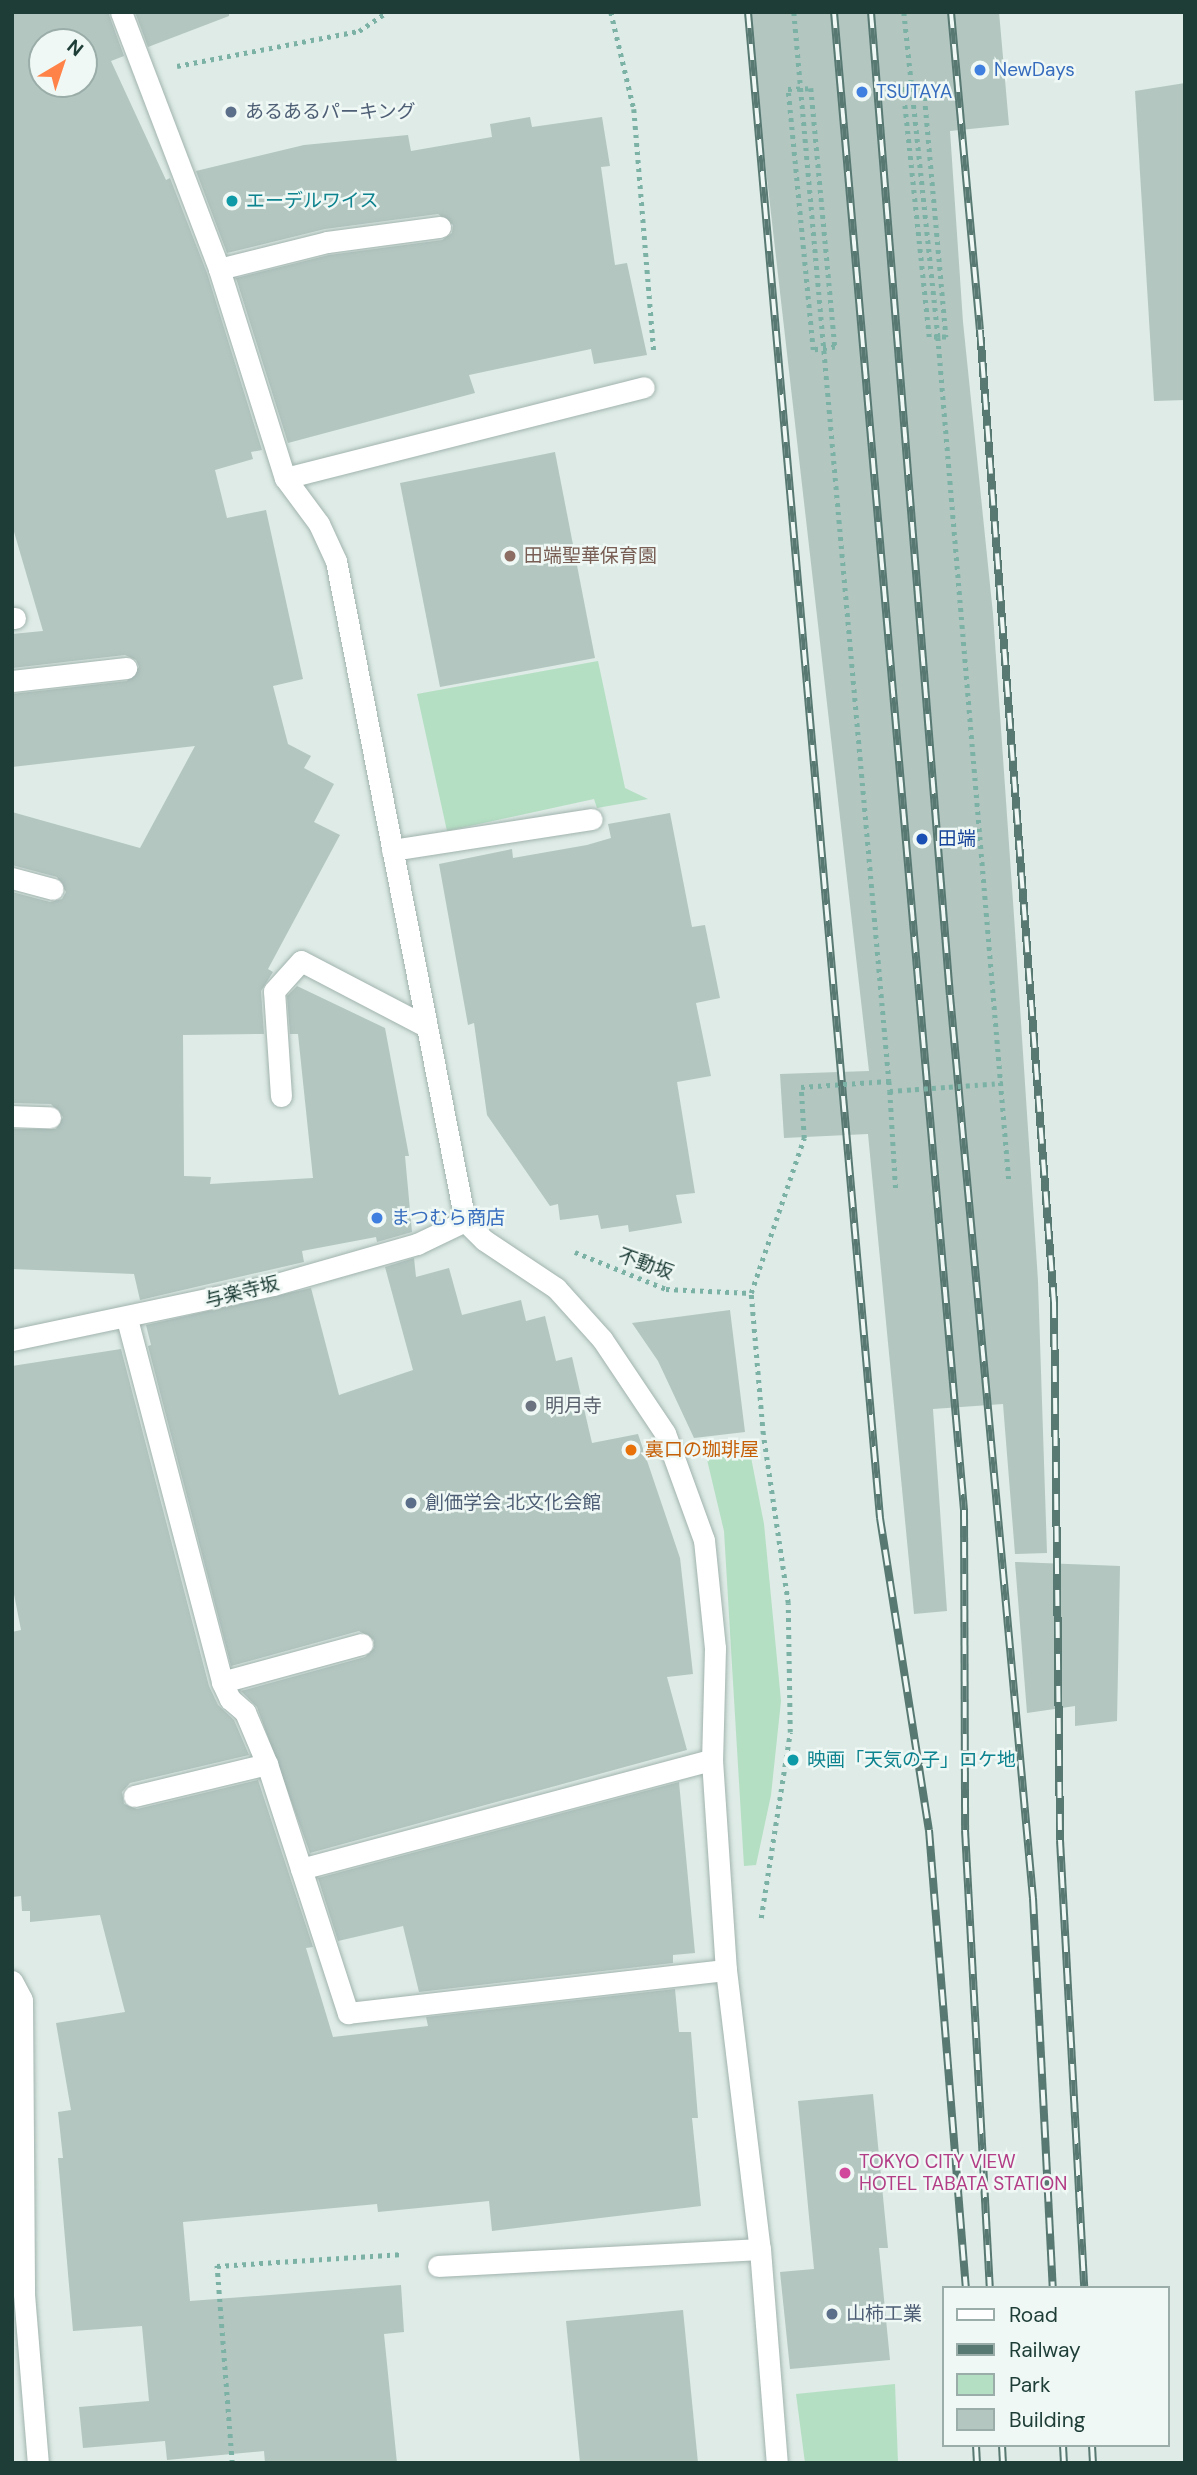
<!DOCTYPE html>
<meta charset="utf-8">
<style>
body{margin:0}
#map{position:relative;width:1197px;height:2475px;overflow:hidden;background:#deebe6;font-family:"DM Sans","Noto Sans JP",sans-serif}
div>[style]{position:absolute}
[style*='--x']{left:calc(var(--x)*1px);top:calc(var(--y)*1px);width:calc(var(--w)*1px);rotate:calc(var(--a)*1deg)}
.green>*{inset:0;background:#b4dfc3}
.building>*{inset:0;background:#b3c6c0}
.path>*{height:4.5px;margin-top:-2.25px;transform-origin:0;background:repeating-linear-gradient(90deg,#7bb2a5 0 3.5px,transparent 0 8.5px)}
.roads{filter:drop-shadow(0 0 2px #a1b3ae) drop-shadow(0 0 2px #a1b3ae)}
.lane>*{height:21px;margin:-10.5px;padding:0 10.5px;transform-origin:10.5px;border-radius:10.5px;background:#fff}
.street>*{height:21px;margin:-10.5px;padding:0 10.5px;transform-origin:10.5px;border-radius:10.5px;background:#fff}
.rail>*{height:8px;margin-top:-4px;transform-origin:0;background:repeating-linear-gradient(90deg,#eff8f4 0 16px,#587972 0 32px);box-sizing:border-box;border-block:2px solid #587972}
.path-bridge>*{height:4.5px;margin-top:-2.25px;transform-origin:0;background:repeating-linear-gradient(90deg,#7bb2a5 0 3.5px,transparent 0 8.5px)}
.dots>*{width:19px;height:19px;translate:-50% -50%;box-sizing:border-box;border:4px solid #eff8f4;border-radius:50%}
span{translate:-50% -50%;white-space:nowrap;text-align:center;line-height:1.15;-webkit-text-stroke:5px #eff8f4;paint-order:stroke}
.shop-label{font-size:19px;color:#366cbe}
.left{translate:0 -50%;text-align:left}
.service-label{font-size:19px;color:#4e5e75}
.culture-label{font-size:19px;color:#0d838f}
.education-label{font-size:19px;color:#785e54}
.transit-label{font-size:19px;color:#164399}
.street-label{font-size:19px;color:#1e3d37}
.worship-label{font-size:19px;color:#5b616d}
.food-label{font-size:19px;color:#c56008}
.hotel-label{font-size:19px;color:#b23c85}
.frame{position:absolute;inset:0;border:14px solid #1e3d37;pointer-events:none}
.legend{position:absolute;left:942px;top:2286px;width:228px;height:161px;box-sizing:border-box;background:#eff8f4;border:2px solid #9bada8;margin:0;padding:9px 12px;list-style:none;font-size:21px;color:#1e3d37}
.legend li{display:flex;align-items:center;gap:14px;height:35px}
.legend b{width:35px;border:2px solid #9bada8}
.north{position:absolute;left:28px;top:28px;width:70px;height:70px;box-sizing:border-box;background:#eff8f4;border:2px solid #9bada8;border-radius:50%;rotate:39deg;font-size:19px;font-weight:700;line-height:28px;text-align:center;color:#1e3d37}
.north::after{content:'';display:block;margin:auto;width:24px;height:32px;background:#ff8349;clip-path:polygon(50% 0,100% 100%,50% 72%,0 100%)}
</style>
<div id="map">
<div class="green">
<div style="clip-path:polygon(598px 661px,625px 788px,648px 799px,597px 808px,594px 799px,447px 831px,417px 694px)"></div>
<div style="clip-path:polygon(748px 1442px,764px 1524px,781px 1701px,771px 1795px,756px 1865px,744px 1866px,724px 1531px,704px 1447px)"></div>
<div style="clip-path:polygon(895px 2384px,898px 2463px,805px 2463px,796px 2394px)"></div>
</div>
<div class="building">
<div style="clip-path:polygon(evenodd,12px 12px,108px 12px,124px 56px,111px 61px,166px 180px,170px 178px,207px 273px,262px 450px,251px 452px,253px 459px,215px 470px,227px 518px,266px 510px,303px 679px,273px 686px,288px 744px,311px 756px,304px 768px,334px 784px,314px 822px,340px 835px,268px 969px,273px 972px,261px 991px,264px 1034px,183px 1035px,184px 1176px,211px 1177px,210px 1184px,313px 1178px,298px 1034px,290px 1034px,287px 996px,297px 986px,385px 1028px,409px 1156px,405px 1156px,412px 1232px,377px 1242px,376px 1237px,302px 1251px,304px 1262px,140px 1300px,134px 1274px,12px 1269px,12px 1129px,56px 1129px,63px 1117px,51px 1104px,12px 1103px,12px 892px,50px 902px,62px 899px,66px 892px,57px 877px,12px 865px,12px 812px,140px 848px,195px 746px,12px 767px,12px 694px,127px 681px,139px 667px,136px 660px,125px 655px,12px 668px,12px 634px,43px 631px,12px 525px,12px 12px,42px 42px,84px 42px,84px 84px,42px 84px,42px 42px)"></div>
<div style="clip-path:polygon(135px 12px,229px 12px,229px 16px,148px 47px)"></div>
<div style="clip-path:polygon(748px 12px,999px 12px,1009px 125px,950px 131px,963px 322px,993px 614px,1014px 916px,1038px 1281px,1047px 1553px,1015px 1554px,1003px 1404px,933px 1409px,947px 1611px,914px 1614px,868px 1134px,784px 1138px,780px 1074px,869px 1071px)"></div>
<div style="clip-path:polygon(1185px 83px,1185px 400px,1154px 401px,1135px 91px)"></div>
<div style="clip-path:polygon(530px 117px,532px 127px,602px 117px,610px 166px,601px 167px,615px 265px,627px 263px,647px 355px,594px 364px,591px 349px,469px 375px,475px 393px,288px 443px,236px 278px,329px 255px,442px 240px,452px 233px,453px 225px,438px 214px,325px 229px,227px 253px,196px 171px,304px 145px,408px 135px,411px 151px,492px 137px,490px 124px)"></div>
<div style="clip-path:polygon(555px 452px,595px 658px,440px 687px,400px 483px)"></div>
<div style="clip-path:polygon(670px 813px,692px 927px,705px 925px,720px 998px,696px 1003px,711px 1076px,677px 1082px,695px 1193px,676px 1195px,682px 1223px,629px 1232px,628px 1225px,601px 1229px,598px 1215px,560px 1220px,558px 1204px,550px 1206px,487px 1115px,474px 1023px,468px 1025px,439px 864px,512px 849px,513px 858px,587px 845px,611px 838px,608px 824px)"></div>
<div style="clip-path:polygon(414px 1258px,416px 1277px,449px 1268px,462px 1315px,521px 1300px,526px 1321px,545px 1316px,556px 1361px,572px 1357px,592px 1443px,638px 1434px,680px 1558px,693px 1674px,667px 1677px,687px 1750px,310px 1853px,257px 1707px,241px 1691px,365px 1657px,374px 1648px,374px 1640px,359px 1631px,231px 1666px,148px 1346px,151px 1345px,146px 1325px,311px 1288px,339px 1395px,413px 1370px,385px 1267px)"></div>
<div style="clip-path:polygon(730px 1310px,745px 1432px,694px 1438px,658px 1361px,632px 1323px)"></div>
<div style="clip-path:polygon(121px 1349px,209px 1686px,218px 1705px,234px 1720px,249px 1755px,130px 1783px,122px 1792px,124px 1804px,137px 1809px,258px 1780px,313px 1947px,306px 1948px,333px 2037px,428px 2026px,426px 2017px,675px 1989px,679px 2032px,691px 2032px,698px 2118px,692px 2118px,701px 2206px,492px 2231px,489px 2201px,378px 2212px,377px 2204px,183px 2222px,190px 2301px,401px 2285px,404px 2332px,384px 2334px,397px 2463px,265px 2463px,264px 2451px,167px 2460px,165px 2441px,83px 2448px,79px 2407px,149px 2401px,142px 2326px,73px 2331px,58px 2158px,63px 2158px,58px 2112px,71px 2110px,56px 2023px,125px 2012px,100px 1915px,30px 1922px,30px 1911px,22px 1911px,21px 1896px,12px 1897px,12px 1632px,21px 1630px,12px 1584px,12px 1366px)"></div>
<div style="clip-path:polygon(1015px 1562px,1120px 1566px,1117px 1721px,1075px 1726px,1075px 1706px,1027px 1713px)"></div>
<div style="clip-path:polygon(679px 1782px,695px 1953px,673px 1955px,673px 1963px,419px 1992px,403px 1926px,338px 1941px,318px 1878px)"></div>
<div style="clip-path:polygon(873px 2094px,888px 2248px,879px 2248px,890px 2360px,790px 2369px,780px 2272px,814px 2269px,798px 2101px)"></div>
<div style="clip-path:polygon(683px 2310px,698px 2463px,580px 2463px,566px 2321px)"></div>
</div>
<div class="path">
<div style="--x:611;--y:12;--w:100;--a:76.7"></div>
<div style="--x:634;--y:109;--w:246;--a:85.3"></div>
<div style="--x:794;--y:12;--w:1073;--a:84.92"></div>
<div style="--x:904;--y:12;--w:327;--a:84"></div>
<div style="--x:938;--y:337;--w:847;--a:85.19"></div>
<div style="--x:177;--y:66;--w:185;--a:-10.9"></div>
<div style="--x:359;--y:31;--w:34;--a:-34"></div>
<div style="--x:811;--y:88;--w:260;--a:84.7"></div>
<div style="--x:835;--y:347;--w:22;--a:172"></div>
<div style="--x:813;--y:350;--w:262;--a:-95.5"></div>
<div style="--x:788;--y:89;--w:23;--a:-2"></div>
<div style="--x:903;--y:89;--w:21;--a:0"></div>
<div style="--x:924;--y:89;--w:249;--a:84.9"></div>
<div style="--x:946;--y:337;--w:17;--a:180"></div>
<div style="--x:929;--y:337;--w:249;--a:-96"></div>
<div style="--x:890;--y:1091;--w:101;--a:86.6"></div>
<div style="--x:575;--y:1252;--w:98;--a:22.1"></div>
<div style="--x:666;--y:1289;--w:85;--a:2.7"></div>
<div style="--x:761;--y:1918;--w:188;--a:-81.1"></div>
<div style="--x:790;--y:1732;--w:129;--a:-90.9"></div>
<div style="--x:788;--y:1603;--w:171;--a:-98.4"></div>
<div style="--x:763;--y:1434;--w:142;--a:-94.9"></div>
<div style="--x:751;--y:1293;--w:164;--a:-71.1"></div>
<div style="--x:232;--y:2463;--w:198;--a:-94.4"></div>
<div style="--x:217;--y:2266;--w:187;--a:-3.7"></div>
</div>
<div class="roads">
<div class="lane">
<div style="--x:219;--y:269;--w:111;--a:-14"></div>
<div style="--x:327;--y:242;--w:114;--a:-7.6"></div>
<div style="--x:285;--y:478;--w:370;--a:-14.2"></div>
<div style="--x:12;--y:618;--w:3;--a:0"></div>
<div style="--x:12;--y:681;--w:115;--a:-6.5"></div>
<div style="--x:392;--y:850;--w:202;--a:-8.8"></div>
<div style="--x:12;--y:878;--w:42;--a:15"></div>
<div style="--x:281;--y:1096;--w:105;--a:-93.8"></div>
<div style="--x:274;--y:991;--w:40;--a:-48"></div>
<div style="--x:301;--y:961;--w:142;--a:27.6"></div>
<div style="--x:12;--y:1116;--w:38;--a:2"></div>
<div style="--x:127;--y:1319;--w:375;--a:75.3"></div>
<div style="--x:222;--y:1682;--w:19;--a:65"></div>
<div style="--x:230;--y:1699;--w:20;--a:41"></div>
<div style="--x:245;--y:1712;--w:56;--a:67.1"></div>
<div style="--x:267;--y:1764;--w:262;--a:72"></div>
<div style="--x:348;--y:2013;--w:380;--a:-6.5"></div>
<div style="--x:222;--y:1682;--w:145;--a:-15.2"></div>
<div style="--x:134;--y:1796;--w:137;--a:-13.5"></div>
<div style="--x:301;--y:1869;--w:425;--a:-14.9"></div>
<div style="--x:438;--y:2266;--w:322;--a:-3"></div>
</div>
<div class="street">
<div style="--x:121;--y:12;--w:275;--a:69.1"></div>
<div style="--x:219;--y:269;--w:219;--a:72.5"></div>
<div style="--x:285;--y:478;--w:57;--a:53.5"></div>
<div style="--x:319;--y:524;--w:41;--a:65.3"></div>
<div style="--x:336;--y:561;--w:672;--a:78.94"></div>
<div style="--x:465;--y:1221;--w:27;--a:45"></div>
<div style="--x:484;--y:1240;--w:87;--a:33.7"></div>
<div style="--x:556;--y:1288;--w:69;--a:48"></div>
<div style="--x:602;--y:1339;--w:113;--a:56.2"></div>
<div style="--x:665;--y:1433;--w:114;--a:70"></div>
<div style="--x:704;--y:1540;--w:109;--a:84.2"></div>
<div style="--x:715;--y:1648;--w:112;--a:91.5"></div>
<div style="--x:712;--y:1760;--w:210;--a:86.2"></div>
<div style="--x:726;--y:1970;--w:281;--a:83.1"></div>
<div style="--x:760;--y:2249;--w:215;--a:85.5"></div>
<div style="--x:12;--y:1340;--w:267;--a:-11.9"></div>
<div style="--x:273;--y:1285;--w:150;--a:-15.9"></div>
<div style="--x:417;--y:1244;--w:53;--a:-25.6"></div>
<div style="--x:12;--y:1981;--w:21;--a:62"></div>
<div style="--x:22;--y:2000;--w:294;--a:89.6"></div>
<div style="--x:24;--y:2294;--w:170;--a:85.3"></div>
</div>
</div>
<div class="rail">
<div style="--x:748;--y:12;--w:1512;--a:84.99"></div>
<div style="--x:880;--y:1518;--w:316;--a:81.1"></div>
<div style="--x:929;--y:1830;--w:459;--a:85.4"></div>
<div style="--x:834;--y:12;--w:1504;--a:85.04"></div>
<div style="--x:964;--y:1510;--w:320;--a:89.8"></div>
<div style="--x:965;--y:1830;--w:459;--a:86.9"></div>
<div style="--x:871;--y:12;--w:986;--a:85.41"></div>
<div style="--x:950;--y:995;--w:907;--a:84.75"></div>
<div style="--x:1033;--y:1898;--w:391;--a:87.1"></div>
<div style="--x:951;--y:12;--w:319;--a:84.8"></div>
<div style="--x:980;--y:330;--w:975;--a:85.65"></div>
<div style="--x:1054;--y:1302;--w:538;--a:89.36"></div>
<div style="--x:1060;--y:1840;--w:449;--a:86.9"></div>
<div style="--x:976;--y:2445;--w:18;--a:87"></div>
<div style="--x:1002;--y:2445;--w:18;--a:87"></div>
<div style="--x:1063;--y:2445;--w:18;--a:87"></div>
<div style="--x:1092;--y:2445;--w:18;--a:87"></div>
</div>
<div class="path-bridge">
<div style="--x:804;--y:1138;--w:51;--a:-93.4"></div>
<div style="--x:801;--y:1087;--w:88;--a:-3.9"></div>
<div style="--x:889;--y:1081;--w:10;--a:84"></div>
<div style="--x:890;--y:1091;--w:113;--a:-4"></div>
</div>
<div class="dots">
<div style="left:980px;top:70px;background:#3f7fe0"></div>
<div style="left:862px;top:92px;background:#3f7fe0"></div>
<div style="left:231px;top:112px;background:#5c6f8a"></div>
<div style="left:232px;top:201px;background:#0f9aa8"></div>
<div style="left:510px;top:556px;background:#8d6e63"></div>
<div style="left:922px;top:839px;background:#1a4fb4"></div>
<div style="left:377px;top:1218px;background:#3f7fe0"></div>
<div style="left:531px;top:1406px;background:#6b7280"></div>
<div style="left:631px;top:1450px;background:#e8710a"></div>
<div style="left:411px;top:1503px;background:#5c6f8a"></div>
<div style="left:793px;top:1760px;background:#0f9aa8"></div>
<div style="left:845px;top:2173px;background:#d1479c"></div>
<div style="left:832px;top:2314px;background:#5c6f8a"></div>
</div>
<div class="shop-label">
<span class="left" style="left:994px;top:70px">NewDays</span>
<span class="left" style="left:876px;top:92px">TSUTAYA</span>
<span class="left" style="left:391px;top:1218px">まつむら商店</span>
</div>
<div class="service-label">
<span class="left" style="left:245px;top:112px">あるあるパーキング</span>
<span class="left" style="left:425px;top:1503px">創価学会 北文化会館</span>
<span class="left" style="left:846px;top:2314px">山柿工業</span>
</div>
<div class="culture-label">
<span class="left" style="left:246px;top:201px">エーデルワイス</span>
<span class="left" style="left:807px;top:1760px">映画「天気の子」ロケ地</span>
</div>
<div class="education-label">
<span class="left" style="left:524px;top:556px">田端聖華保育園</span>
</div>
<div class="transit-label">
<span class="left" style="left:938px;top:839px">田端</span>
</div>
<div class="street-label">
<span style="left:646px;top:1264px;rotate:20deg">不動坂</span>
<span style="left:242px;top:1292px;rotate:-14deg">与楽寺坂</span>
</div>
<div class="worship-label">
<span class="left" style="left:545px;top:1406px">明月寺</span>
</div>
<div class="food-label">
<span class="left" style="left:645px;top:1450px">裏口の珈琲屋</span>
</div>
<div class="hotel-label">
<span class="left" style="left:859px;top:2173px">TOKYO CITY VIEW<br>HOTEL TABATA STATION</span>
</div>
<div class="frame"></div>
<ul class="legend">
<li><b style="height:9px;background:#fff"></b>Road</li>
<li><b style="height:9px;background:#587972"></b>Railway</li>
<li><b style="height:19px;background:#b4dfc3"></b>Park</li>
<li><b style="height:19px;background:#b3c6c0"></b>Building</li>
</ul>
<div class="north">N</div>
</div>
